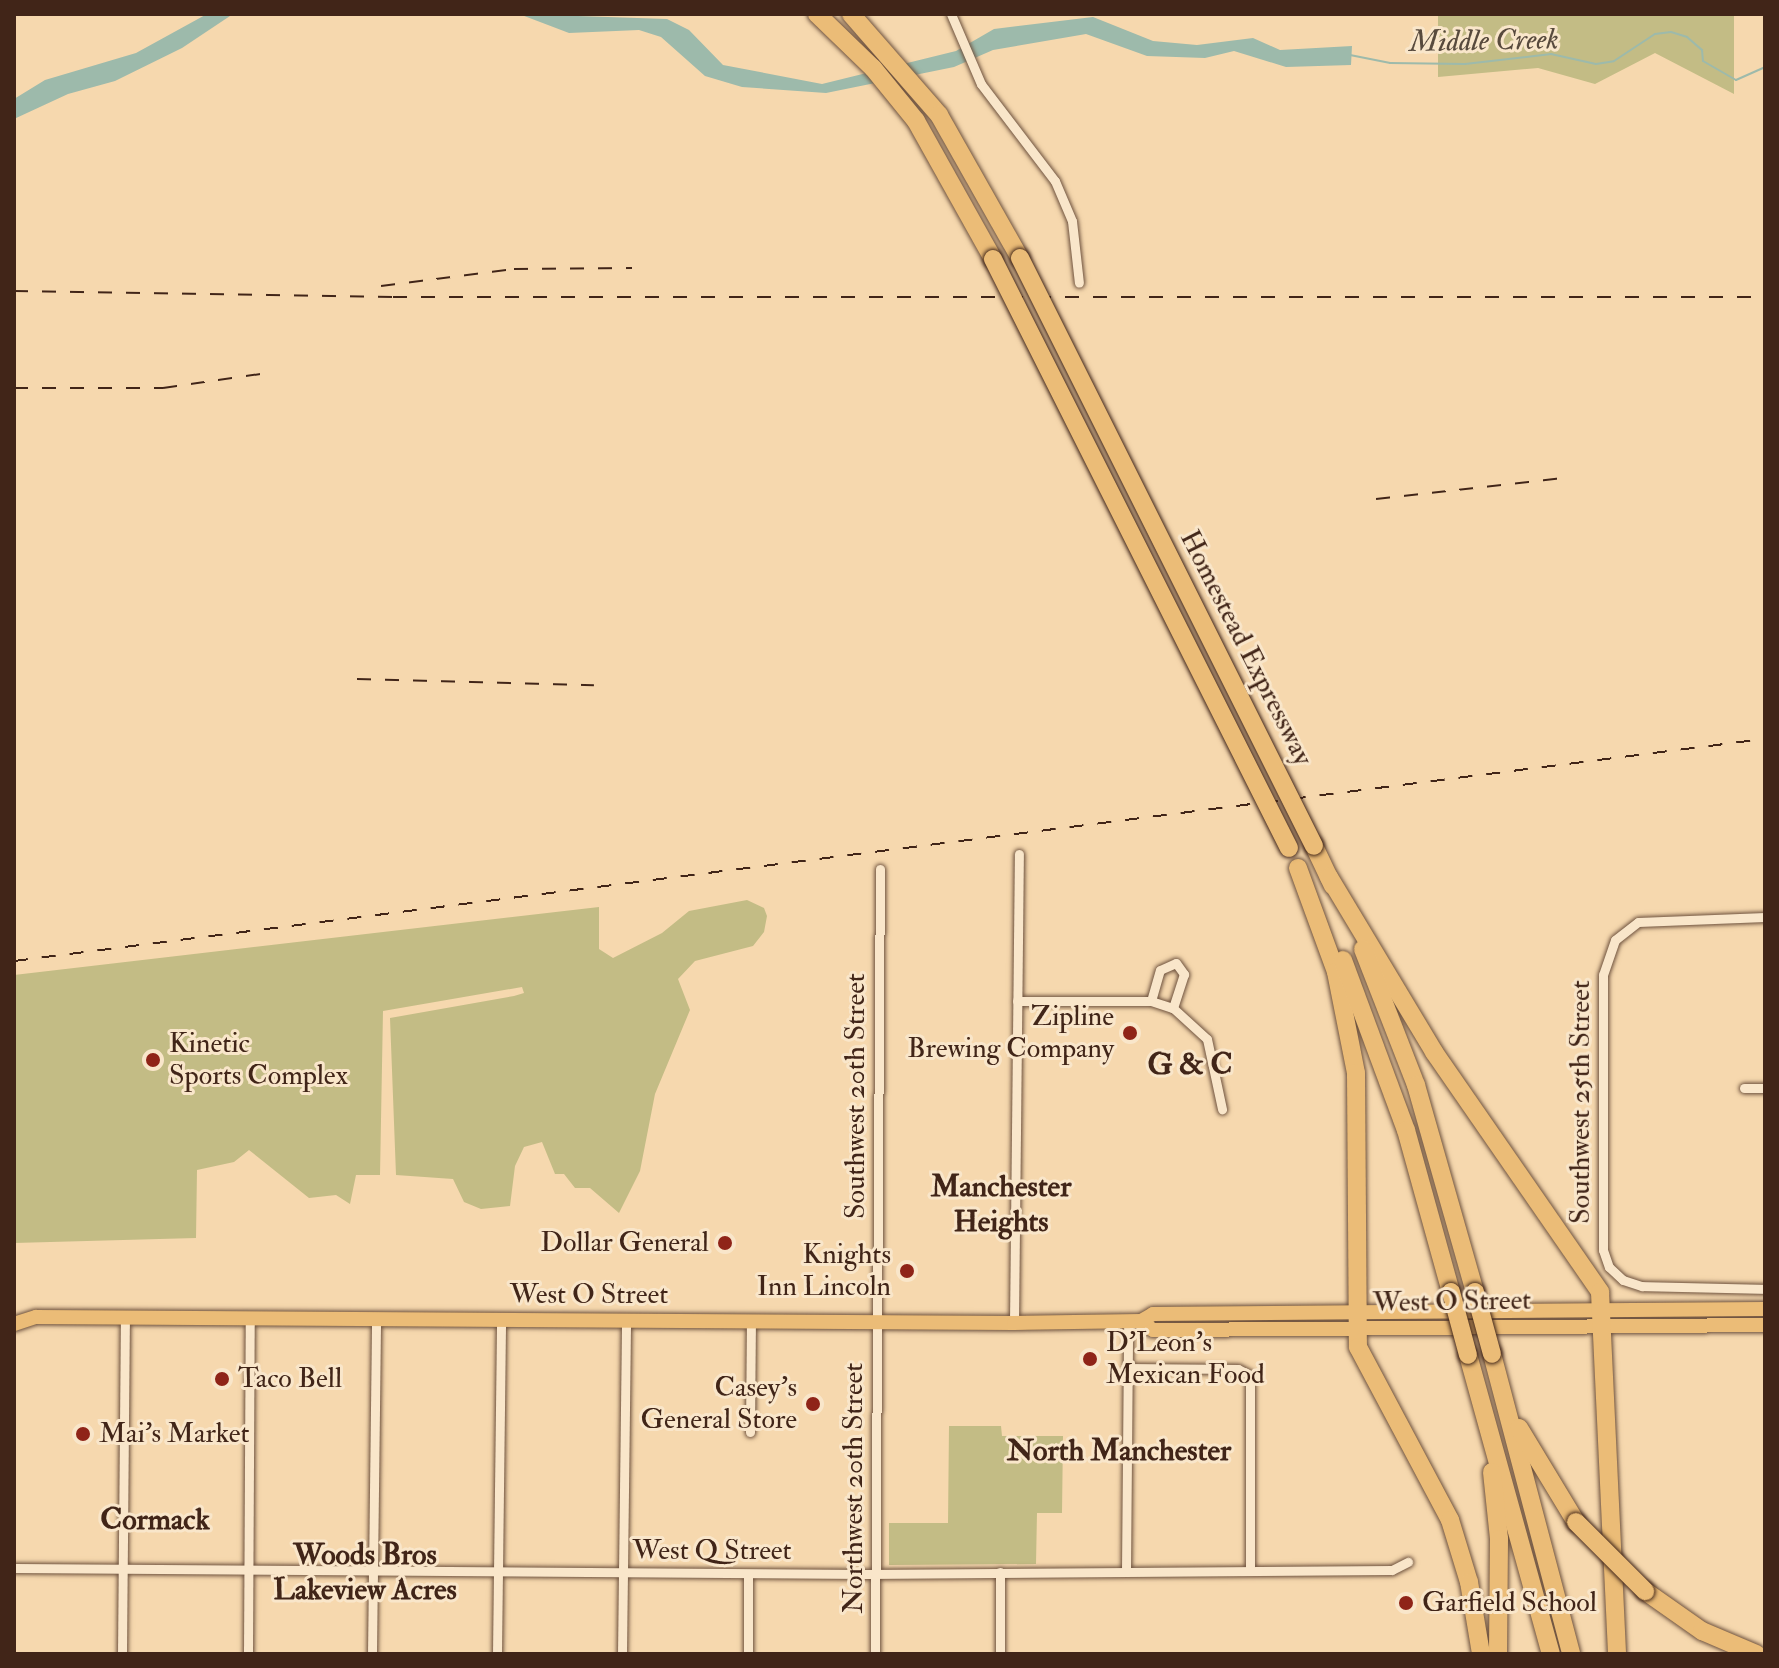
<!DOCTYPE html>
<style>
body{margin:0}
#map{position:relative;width:1779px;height:1668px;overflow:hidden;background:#f6d8ae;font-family:"IM FELL Double Pica",serif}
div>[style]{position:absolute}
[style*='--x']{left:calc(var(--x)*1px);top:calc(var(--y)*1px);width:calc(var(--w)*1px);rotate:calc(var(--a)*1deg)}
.green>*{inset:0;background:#c3bc85}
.water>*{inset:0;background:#9dbaab}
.stream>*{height:2px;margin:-1px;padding:0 1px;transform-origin:1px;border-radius:1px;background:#9dbaab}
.roads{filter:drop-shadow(0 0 2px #6e523e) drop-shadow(0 0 2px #6e523e)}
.street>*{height:9px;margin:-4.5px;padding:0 4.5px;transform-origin:4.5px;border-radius:4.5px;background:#f9e6ca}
.primary>*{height:14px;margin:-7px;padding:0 7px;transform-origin:7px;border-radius:7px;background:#ebbc77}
.highway>*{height:18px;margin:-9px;padding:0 9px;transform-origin:9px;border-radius:9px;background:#ebbc77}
.rail>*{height:2px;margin-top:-1px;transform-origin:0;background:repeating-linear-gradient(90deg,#412518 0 14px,transparent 0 28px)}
.bridges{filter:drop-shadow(0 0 2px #412518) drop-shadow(0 0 2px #412518)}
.highway-bridge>*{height:18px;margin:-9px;padding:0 9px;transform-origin:9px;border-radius:9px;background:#ebbc77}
.dots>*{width:22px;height:22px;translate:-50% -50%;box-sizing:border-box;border:4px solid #f9e6ca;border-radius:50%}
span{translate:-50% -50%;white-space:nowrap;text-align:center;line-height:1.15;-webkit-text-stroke:6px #f9e6ca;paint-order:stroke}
.street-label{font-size:28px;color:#412518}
.poi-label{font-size:28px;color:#412518}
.right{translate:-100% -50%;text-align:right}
.left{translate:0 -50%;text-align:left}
.water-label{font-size:30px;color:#584a3d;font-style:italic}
.neighbourhood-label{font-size:30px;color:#412518;font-weight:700}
.frame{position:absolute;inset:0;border:16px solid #412518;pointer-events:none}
</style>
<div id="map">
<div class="green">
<div style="clip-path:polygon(1438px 14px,1734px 14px,1734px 94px,1655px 53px,1595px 84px,1538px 68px,1438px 77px)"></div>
<div style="clip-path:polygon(747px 900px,764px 908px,767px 916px,764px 932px,753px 946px,695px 961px,678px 979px,690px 1010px,655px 1094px,640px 1171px,619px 1213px,590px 1188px,575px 1188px,564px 1174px,555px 1174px,542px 1142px,524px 1147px,515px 1166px,510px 1206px,481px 1209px,464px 1202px,453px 1179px,396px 1175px,390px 1018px,514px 996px,524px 993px,522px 987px,383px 1011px,380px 1175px,356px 1175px,350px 1204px,336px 1195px,309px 1198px,249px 1150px,234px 1162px,197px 1170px,196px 1238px,14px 1243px,14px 975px,599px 907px,599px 949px,613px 958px,662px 933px,689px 911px)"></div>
<div style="clip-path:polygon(949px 1426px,1001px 1426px,1002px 1436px,1063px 1436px,1062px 1513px,1037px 1513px,1036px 1564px,889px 1565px,889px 1523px,948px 1523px)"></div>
</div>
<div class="water">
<div style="clip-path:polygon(207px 14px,233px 14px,182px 48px,115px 81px,68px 94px,14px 119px,14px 99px,45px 80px,136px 53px)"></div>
<div style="clip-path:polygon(519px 14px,667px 19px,689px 30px,723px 65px,822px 84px,956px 51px,994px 29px,1093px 17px,1153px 41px,1197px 45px,1253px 38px,1280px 50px,1352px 46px,1351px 65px,1286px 67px,1234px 51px,1205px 58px,1147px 56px,1086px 34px,993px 50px,954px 67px,826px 93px,742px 87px,705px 76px,661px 37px,639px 30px,569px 33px)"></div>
</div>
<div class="stream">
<div style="--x:1350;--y:55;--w:41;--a:11.3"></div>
<div style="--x:1390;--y:63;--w:75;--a:0.8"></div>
<div style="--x:1465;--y:64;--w:87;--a:-6.6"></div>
<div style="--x:1551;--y:54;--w:46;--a:12.5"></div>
<div style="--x:1596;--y:64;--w:18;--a:-9"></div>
<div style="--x:1614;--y:61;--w:49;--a:-33.4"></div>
<div style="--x:1655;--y:34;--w:16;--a:-7"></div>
<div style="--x:1671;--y:32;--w:17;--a:17"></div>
<div style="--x:1687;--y:37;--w:20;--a:41"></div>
<div style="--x:1702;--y:50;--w:11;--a:85"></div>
<div style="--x:1703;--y:61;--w:38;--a:30"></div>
<div style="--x:1736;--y:80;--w:32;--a:-24"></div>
</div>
<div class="roads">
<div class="street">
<div style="--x:951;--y:14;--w:76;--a:66.8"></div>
<div style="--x:981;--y:84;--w:122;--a:52.7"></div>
<div style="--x:1055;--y:181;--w:43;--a:67"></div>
<div style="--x:1072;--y:221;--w:62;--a:83.6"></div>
<div style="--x:1765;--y:917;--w:127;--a:177.7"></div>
<div style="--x:1638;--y:922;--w:29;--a:142"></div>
<div style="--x:1615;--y:940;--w:37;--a:109"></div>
<div style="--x:1603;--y:975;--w:275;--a:90"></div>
<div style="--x:1603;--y:1250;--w:18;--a:71"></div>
<div style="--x:1609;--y:1267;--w:19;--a:43"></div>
<div style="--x:1623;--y:1280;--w:20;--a:18"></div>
<div style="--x:1642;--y:1286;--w:123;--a:1.4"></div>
<div style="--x:1017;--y:1001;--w:134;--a:0"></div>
<div style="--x:1151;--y:1001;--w:23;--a:18"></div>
<div style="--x:1173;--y:1008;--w:46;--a:42.4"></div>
<div style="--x:1207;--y:1039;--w:72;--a:77.9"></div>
<div style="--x:1151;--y:1001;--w:32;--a:-74"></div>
<div style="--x:1160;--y:970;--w:17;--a:-24"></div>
<div style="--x:1176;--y:963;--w:14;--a:54"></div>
<div style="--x:1184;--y:974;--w:36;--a:108"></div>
<div style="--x:1744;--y:1088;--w:21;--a:0"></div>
<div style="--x:1014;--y:1323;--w:469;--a:-89.4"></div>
<div style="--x:1127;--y:1368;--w:111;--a:0.5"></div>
<div style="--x:1238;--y:1369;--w:13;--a:27"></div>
<div style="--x:1250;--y:1375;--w:196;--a:90"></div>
<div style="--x:750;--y:1432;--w:110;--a:-89.5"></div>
<div style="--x:14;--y:1568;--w:852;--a:0.4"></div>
<div style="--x:866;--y:1574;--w:526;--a:-0.44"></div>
<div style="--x:1392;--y:1570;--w:18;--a:-27"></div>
<div style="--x:1126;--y:1571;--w:250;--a:-89.5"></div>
<div style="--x:122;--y:1654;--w:336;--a:-89.5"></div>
<div style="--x:248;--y:1654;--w:335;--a:-89.7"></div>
<div style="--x:372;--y:1654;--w:334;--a:-89.3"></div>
<div style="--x:497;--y:1654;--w:333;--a:-89.3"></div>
<div style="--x:622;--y:1654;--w:332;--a:-89.3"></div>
<div style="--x:748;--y:1654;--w:80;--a:-90"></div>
<div style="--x:875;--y:1654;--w:785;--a:-89.64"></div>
<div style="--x:1000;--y:1654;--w:82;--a:-90"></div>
</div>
<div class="primary">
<div style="--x:1141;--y:1321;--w:15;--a:37"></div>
<div style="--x:1153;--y:1330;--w:18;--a:0"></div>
<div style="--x:1171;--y:1330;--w:594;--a:-0.48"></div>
<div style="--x:14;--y:1324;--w:23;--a:-18"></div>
<div style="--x:36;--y:1317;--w:978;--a:0.35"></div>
<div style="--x:1014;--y:1323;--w:127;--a:-0.9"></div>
<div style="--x:1141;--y:1321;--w:14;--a:-30"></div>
<div style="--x:1153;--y:1314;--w:612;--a:-0.47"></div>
</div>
<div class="highway">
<div style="--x:817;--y:14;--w:78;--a:44"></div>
<div style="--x:873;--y:68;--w:68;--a:50.9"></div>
<div style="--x:916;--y:121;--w:158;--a:60.8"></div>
<div style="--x:851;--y:14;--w:134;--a:48.9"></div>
<div style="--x:939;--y:115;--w:164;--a:60.5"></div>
<div style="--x:1314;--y:846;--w:44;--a:64.6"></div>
<div style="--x:1298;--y:868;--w:111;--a:69.9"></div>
<div style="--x:1336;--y:972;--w:103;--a:78.8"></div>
<div style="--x:1356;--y:1073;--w:274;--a:89.6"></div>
<div style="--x:1358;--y:1347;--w:196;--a:62"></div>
<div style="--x:1450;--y:1520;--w:65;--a:73"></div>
<div style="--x:1469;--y:1582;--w:73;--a:80.5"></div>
<div style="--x:1329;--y:877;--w:204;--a:59"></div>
<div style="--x:1434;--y:1052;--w:292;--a:55.3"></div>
<div style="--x:1600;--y:1292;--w:362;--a:87.3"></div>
<div style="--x:1363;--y:949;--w:146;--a:68.7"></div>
<div style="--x:1416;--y:1085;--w:215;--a:74.1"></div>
<div style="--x:1343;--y:960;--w:181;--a:69.7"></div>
<div style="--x:1406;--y:1130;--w:168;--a:74.5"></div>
<div style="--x:1492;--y:1354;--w:310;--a:75.2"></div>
<div style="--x:1468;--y:1355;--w:310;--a:74.5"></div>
<div style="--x:1519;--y:1428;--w:110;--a:58.8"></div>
<div style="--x:1492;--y:1472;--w:67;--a:84"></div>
<div style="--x:1499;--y:1539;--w:115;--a:90.5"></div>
<div style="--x:1645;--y:1591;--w:70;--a:35.1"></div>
<div style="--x:1702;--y:1631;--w:59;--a:23.1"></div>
</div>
</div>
<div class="rail">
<div style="--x:381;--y:286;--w:134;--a:-7.3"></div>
<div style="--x:514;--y:269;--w:118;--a:-0.5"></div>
<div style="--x:14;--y:291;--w:379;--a:0.9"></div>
<div style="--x:393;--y:297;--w:1372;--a:0"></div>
<div style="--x:14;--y:388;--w:149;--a:0"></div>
<div style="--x:163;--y:388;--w:112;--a:-8.2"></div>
<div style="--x:1376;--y:499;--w:188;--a:-6.4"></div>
<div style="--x:357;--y:679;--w:237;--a:1.5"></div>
<div style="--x:14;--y:961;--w:1765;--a:-7.23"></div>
</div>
<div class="bridges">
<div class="highway-bridge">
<div style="--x:1020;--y:258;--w:657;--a:63.43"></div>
<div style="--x:993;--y:259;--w:659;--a:63.32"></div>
<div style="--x:1451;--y:1292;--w:65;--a:74.9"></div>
<div style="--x:1475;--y:1292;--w:64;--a:74.7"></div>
<div style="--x:1576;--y:1522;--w:98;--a:45"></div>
</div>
</div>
<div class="dots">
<div style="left:1130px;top:1033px;background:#8f2418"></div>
<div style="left:153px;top:1060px;background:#8f2418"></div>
<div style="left:725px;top:1243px;background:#8f2418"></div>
<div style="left:907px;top:1271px;background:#8f2418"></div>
<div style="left:1090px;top:1359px;background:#8f2418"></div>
<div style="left:222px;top:1379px;background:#8f2418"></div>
<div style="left:813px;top:1404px;background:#8f2418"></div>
<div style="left:83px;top:1434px;background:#8f2418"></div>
<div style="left:1406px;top:1603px;background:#8f2418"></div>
</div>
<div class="street-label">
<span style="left:1246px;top:648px;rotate:63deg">Homestead Expressway</span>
<span style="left:856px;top:1096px;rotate:-90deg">Southwest 20th Street</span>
<span style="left:1581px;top:1102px;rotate:-90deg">Southwest 25th Street</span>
<span style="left:589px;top:1295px">West O Street</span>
<span style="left:1452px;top:1302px;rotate:-1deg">West O Street</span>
<span style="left:854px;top:1488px;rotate:-90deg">Northwest 20th Street</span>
<span style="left:712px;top:1551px">West Q Street</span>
</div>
<div class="poi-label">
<span class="right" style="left:1114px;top:1033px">Zipline<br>Brewing Company</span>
<span class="left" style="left:169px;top:1060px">Kinetic<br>Sports Complex</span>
<span class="right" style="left:709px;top:1243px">Dollar General</span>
<span class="right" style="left:891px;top:1271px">Knights<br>Inn Lincoln</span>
<span class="left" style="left:1106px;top:1359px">D'Leon's<br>Mexican Food</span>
<span class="left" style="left:238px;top:1379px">Taco Bell</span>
<span class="right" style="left:797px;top:1404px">Casey's<br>General Store</span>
<span class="left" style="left:99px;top:1434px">Mai's Market</span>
<span class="left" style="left:1422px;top:1603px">Garfield School</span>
</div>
<div class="water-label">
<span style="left:1484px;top:41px;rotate:-1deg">Middle Creek</span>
</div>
<div class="neighbourhood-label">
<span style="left:1190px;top:1065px">G &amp; C</span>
<span style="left:1001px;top:1204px">Manchester<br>Heights</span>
<span style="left:1119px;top:1451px">North Manchester</span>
<span style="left:155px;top:1520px">Cormack</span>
<span style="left:365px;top:1572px">Woods Bros<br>Lakeview Acres</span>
</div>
<div class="frame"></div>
</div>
